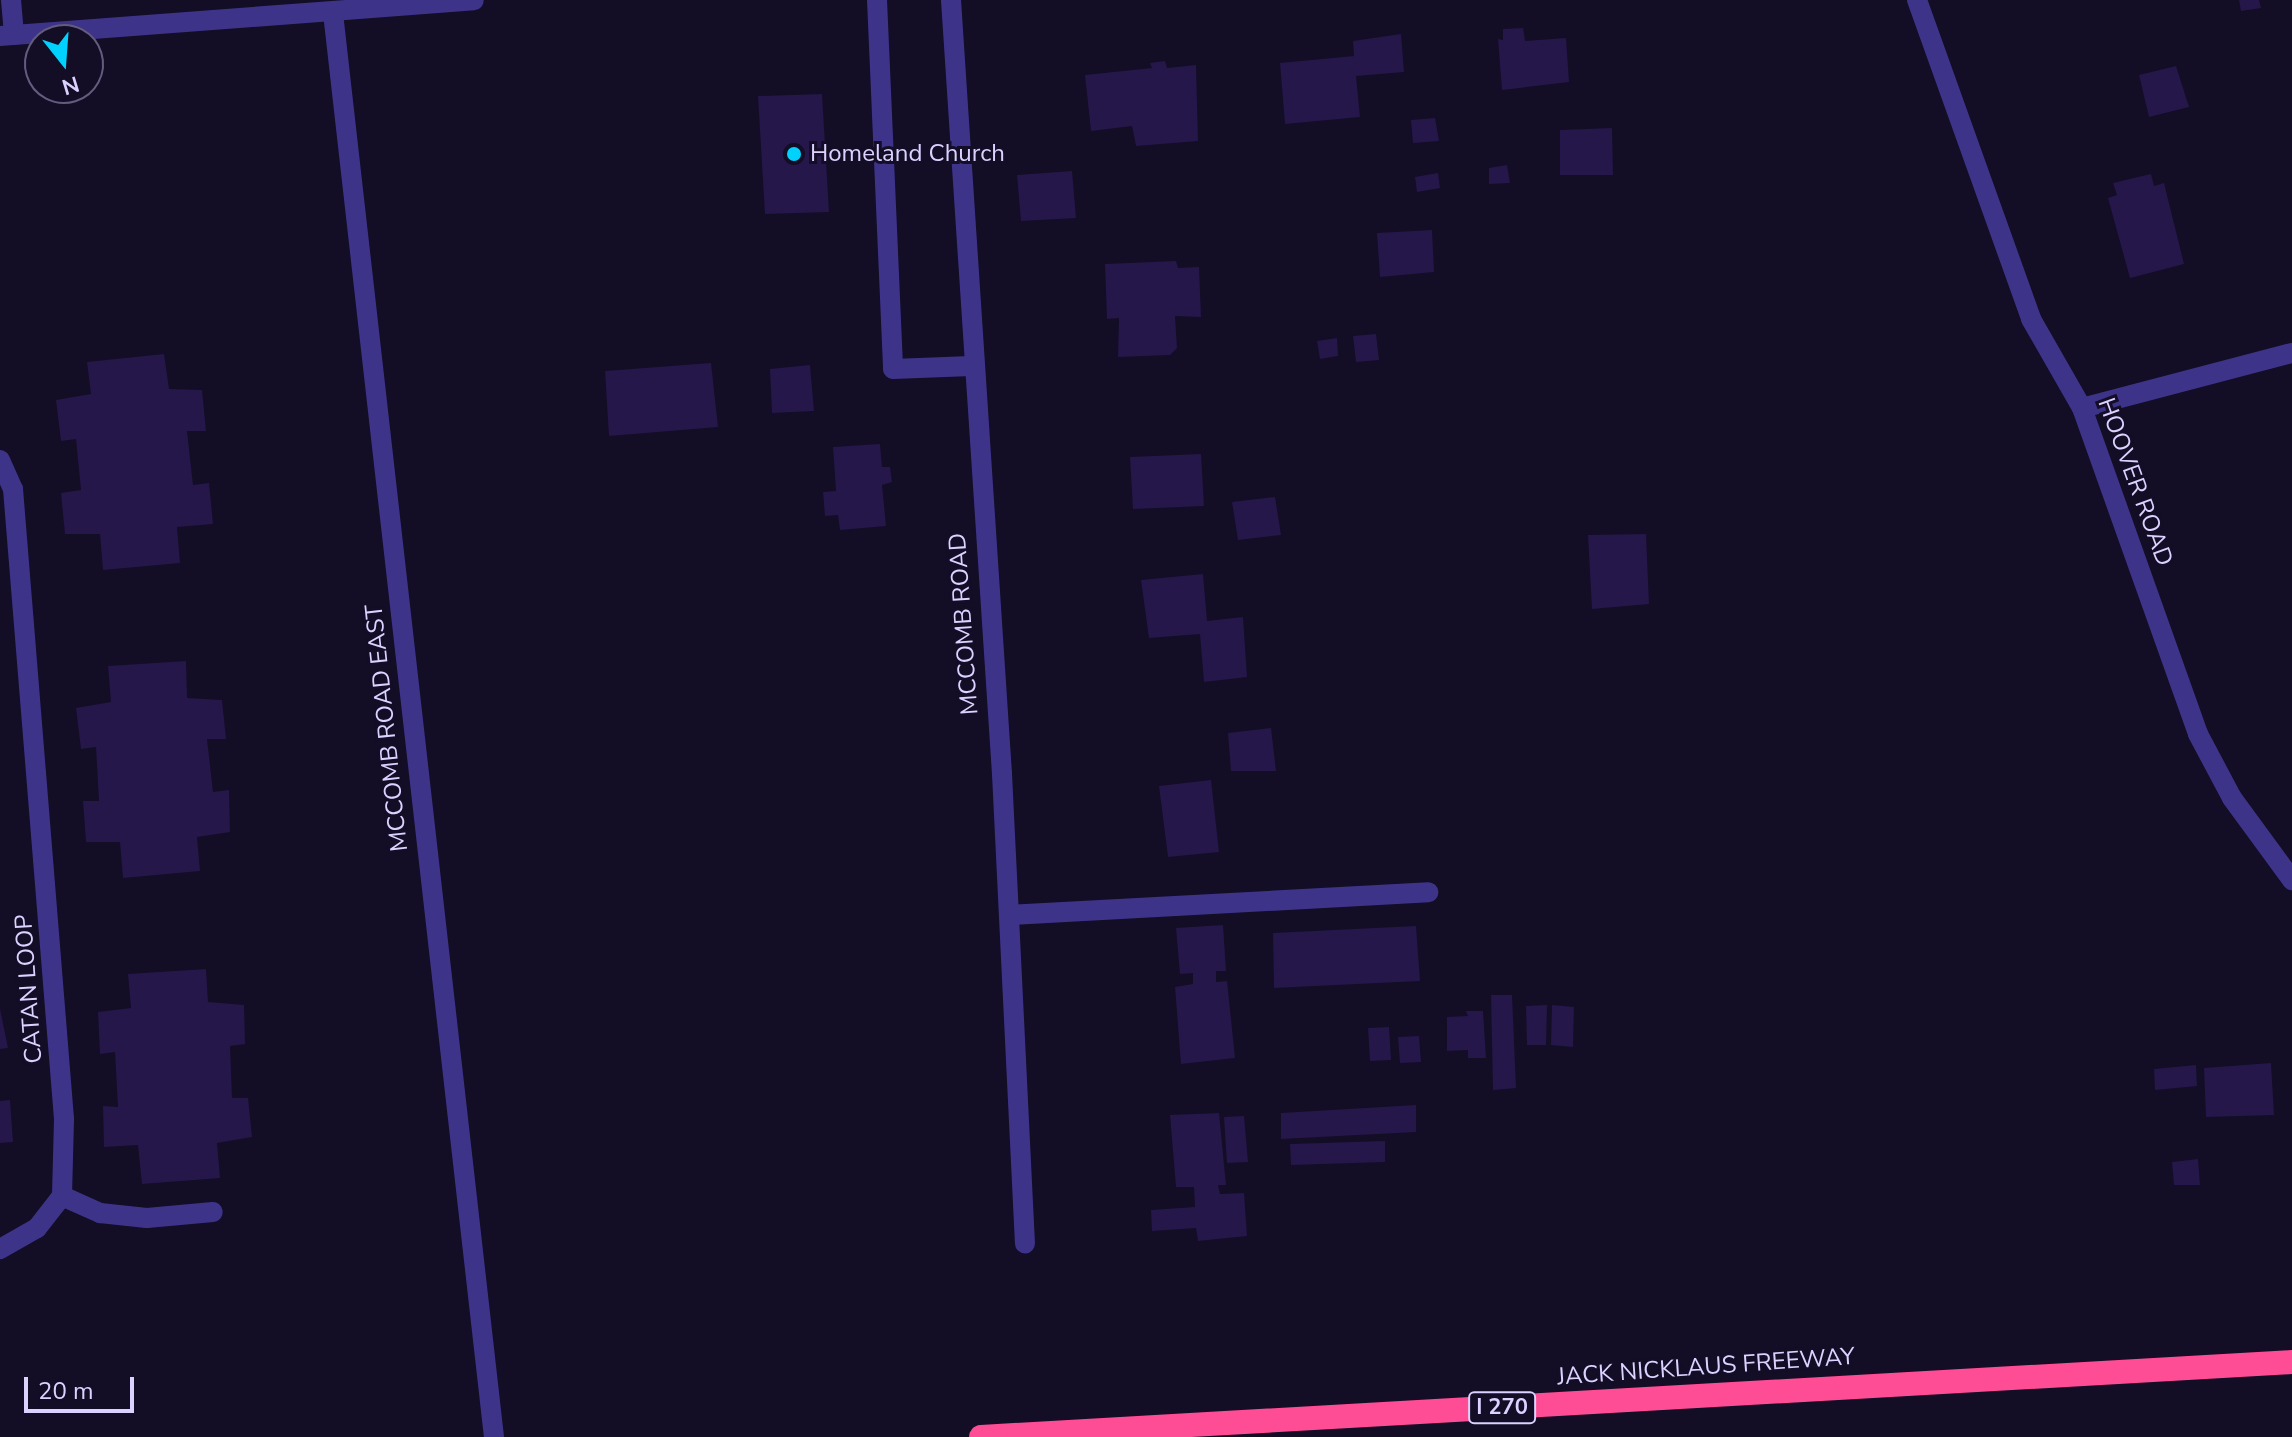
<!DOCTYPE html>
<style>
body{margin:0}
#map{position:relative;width:2292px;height:1437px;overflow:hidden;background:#130d26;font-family:"Nunito Sans",sans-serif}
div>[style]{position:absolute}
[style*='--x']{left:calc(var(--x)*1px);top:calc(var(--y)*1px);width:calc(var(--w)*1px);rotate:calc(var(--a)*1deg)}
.building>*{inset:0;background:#251749}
.service>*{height:20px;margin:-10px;padding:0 10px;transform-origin:10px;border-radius:10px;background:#3d348a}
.minor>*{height:20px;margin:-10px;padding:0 10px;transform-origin:10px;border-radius:10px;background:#3d348a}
.tertiary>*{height:20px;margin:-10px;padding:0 10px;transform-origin:10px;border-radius:10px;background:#3d348a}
.motorway>*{height:24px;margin:-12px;padding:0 12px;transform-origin:12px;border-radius:12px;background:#ff4d95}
.dots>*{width:22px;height:22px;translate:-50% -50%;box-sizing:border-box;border:4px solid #130d26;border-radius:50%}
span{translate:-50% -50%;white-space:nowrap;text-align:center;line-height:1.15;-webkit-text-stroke:6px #130d26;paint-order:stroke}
.shield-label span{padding:2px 6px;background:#130d26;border:2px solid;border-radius:6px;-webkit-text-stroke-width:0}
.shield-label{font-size:22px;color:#dbd2ff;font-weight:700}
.poi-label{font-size:24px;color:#dbd2ff}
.left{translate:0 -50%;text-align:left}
.street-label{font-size:24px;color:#dbd2ff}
.north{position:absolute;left:24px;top:24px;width:80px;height:80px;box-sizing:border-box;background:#130d26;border:2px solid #635c7d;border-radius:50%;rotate:163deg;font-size:22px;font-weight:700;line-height:32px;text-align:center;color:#dbd2ff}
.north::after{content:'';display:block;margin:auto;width:28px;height:36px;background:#00d1fd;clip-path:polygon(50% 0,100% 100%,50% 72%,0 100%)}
.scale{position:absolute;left:24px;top:1377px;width:110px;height:36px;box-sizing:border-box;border:4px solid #dbd2ff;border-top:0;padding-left:10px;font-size:24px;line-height:28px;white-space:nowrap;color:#dbd2ff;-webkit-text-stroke:6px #130d26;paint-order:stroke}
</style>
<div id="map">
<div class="building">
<div style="clip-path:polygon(2239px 0,2259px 0,2261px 8px,2241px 11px)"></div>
<div style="clip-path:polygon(1523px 28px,1525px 41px,1566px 38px,1569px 82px,1502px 90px,1498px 39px,1503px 40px,1503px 29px)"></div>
<div style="clip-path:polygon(1401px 34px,1404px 72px,1356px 76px,1360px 117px,1285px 124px,1280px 63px,1354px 56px,1353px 41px)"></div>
<div style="clip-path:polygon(1165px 61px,1167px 68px,1196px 65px,1198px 141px,1136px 146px,1132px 126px,1091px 131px,1085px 75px,1152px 68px,1150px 63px)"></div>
<div style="clip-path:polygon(2176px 66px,2189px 107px,2149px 117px,2139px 75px)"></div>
<div style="clip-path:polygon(822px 94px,829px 212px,765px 214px,758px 96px)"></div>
<div style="clip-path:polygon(1435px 118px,1439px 141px,1413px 143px,1411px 120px)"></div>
<div style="clip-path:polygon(1612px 128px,1613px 175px,1560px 175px,1560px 130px)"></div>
<div style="clip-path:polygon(1507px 165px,1510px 183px,1489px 184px,1489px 168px)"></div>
<div style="clip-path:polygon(1072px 171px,1076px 218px,1021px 221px,1017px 175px)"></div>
<div style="clip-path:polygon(1438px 173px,1440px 188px,1417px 192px,1415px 177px)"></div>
<div style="clip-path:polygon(2151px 174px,2154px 186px,2164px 183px,2184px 264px,2130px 278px,2108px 198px,2117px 195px,2113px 183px)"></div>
<div style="clip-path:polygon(1432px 230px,1434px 272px,1380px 277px,1377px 233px)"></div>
<div style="clip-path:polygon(1176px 261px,1178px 268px,1199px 267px,1201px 317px,1175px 316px,1177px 348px,1170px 355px,1118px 357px,1119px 318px,1107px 319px,1105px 264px)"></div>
<div style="clip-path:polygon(1376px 334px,1379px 360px,1356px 362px,1353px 336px)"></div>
<div style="clip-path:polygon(1337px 338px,1338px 356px,1320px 359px,1317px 341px)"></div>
<div style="clip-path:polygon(164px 354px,169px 389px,202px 390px,206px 431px,187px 431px,193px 485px,209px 483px,213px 524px,177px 527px,180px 563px,103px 570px,100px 534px,65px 534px,61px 493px,81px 490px,76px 439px,61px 441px,56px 400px,91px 394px,87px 362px)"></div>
<div style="clip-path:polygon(711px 363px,718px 427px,609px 436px,605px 371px)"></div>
<div style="clip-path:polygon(810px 365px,814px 411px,772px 413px,770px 369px)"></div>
<div style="clip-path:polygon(880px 444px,882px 467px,890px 467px,892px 482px,882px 485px,886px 526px,840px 530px,838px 515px,825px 516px,823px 492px,836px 491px,833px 447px)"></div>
<div style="clip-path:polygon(1201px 454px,1204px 506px,1133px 509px,1130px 457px)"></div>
<div style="clip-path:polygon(1275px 497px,1281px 535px,1238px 540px,1232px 502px)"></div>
<div style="clip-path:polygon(1646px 534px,1649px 604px,1592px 609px,1588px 535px)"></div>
<div style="clip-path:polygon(1203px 574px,1207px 621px,1243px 617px,1247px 677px,1204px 682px,1200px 634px,1149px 638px,1141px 580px)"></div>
<div style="clip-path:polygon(186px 661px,187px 698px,222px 700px,226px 739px,207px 739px,213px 792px,229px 790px,230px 832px,197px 837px,200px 871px,123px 878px,120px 842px,86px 842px,83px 801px,99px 801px,96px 747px,81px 749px,76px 708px,111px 702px,108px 666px)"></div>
<div style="clip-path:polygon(1271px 728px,1276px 771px,1231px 771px,1228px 733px)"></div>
<div style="clip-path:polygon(1211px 780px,1219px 852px,1168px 857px,1159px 786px)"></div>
<div style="clip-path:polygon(1223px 925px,1226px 971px,1216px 971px,1216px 982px,1227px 981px,1235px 1058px,1181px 1064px,1175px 987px,1193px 984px,1193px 973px,1180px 974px,1176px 928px)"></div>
<div style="clip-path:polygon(1416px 926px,1420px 981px,1274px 988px,1273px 933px)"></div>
<div style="clip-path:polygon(206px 969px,208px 1002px,244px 1005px,245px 1044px,230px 1046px,232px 1098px,248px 1098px,252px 1137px,217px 1143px,220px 1178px,142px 1184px,138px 1145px,104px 1147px,103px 1106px,118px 1107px,115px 1052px,100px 1054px,98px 1012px,131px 1008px,128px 974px)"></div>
<div style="clip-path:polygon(1491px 995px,1512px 995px,1516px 1088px,1493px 1090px)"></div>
<div style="clip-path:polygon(1547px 1005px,1546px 1045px,1527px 1045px,1526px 1006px)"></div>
<div style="clip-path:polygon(1552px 1005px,1574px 1007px,1573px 1047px,1551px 1045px)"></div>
<div style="clip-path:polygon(0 1009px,8px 1048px,0 1049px)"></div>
<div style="clip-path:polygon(1466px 1011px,1483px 1011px,1486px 1058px,1468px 1058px,1468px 1050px,1447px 1051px,1447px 1017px,1468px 1016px)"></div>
<div style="clip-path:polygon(1389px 1027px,1391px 1060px,1370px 1061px,1368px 1028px)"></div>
<div style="clip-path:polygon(1419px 1036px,1421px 1062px,1400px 1063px,1398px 1037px)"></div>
<div style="clip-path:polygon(2271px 1063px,2274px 1115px,2206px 1117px,2204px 1068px)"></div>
<div style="clip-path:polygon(2196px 1065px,2197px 1086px,2155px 1090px,2154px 1069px)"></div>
<div style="clip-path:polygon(10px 1100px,13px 1142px,0 1143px,0 1101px)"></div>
<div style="clip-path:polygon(1416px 1105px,1416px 1132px,1281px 1139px,1281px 1113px)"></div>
<div style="clip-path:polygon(1219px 1113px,1226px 1185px,1218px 1185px,1220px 1194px,1244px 1193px,1247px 1236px,1198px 1241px,1196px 1228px,1152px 1231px,1151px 1210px,1195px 1207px,1194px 1187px,1176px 1187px,1170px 1115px)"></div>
<div style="clip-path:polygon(1244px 1116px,1248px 1162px,1227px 1163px,1224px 1117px)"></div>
<div style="clip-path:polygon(1385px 1141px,1385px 1162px,1291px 1165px,1290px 1144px)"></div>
<div style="clip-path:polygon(2198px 1159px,2200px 1185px,2174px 1185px,2172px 1162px)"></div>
</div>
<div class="service">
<div style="--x:877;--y:0;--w:369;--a:87.5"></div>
<div style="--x:893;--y:369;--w:78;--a:-2.2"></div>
<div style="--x:1009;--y:915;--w:420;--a:-3.1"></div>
<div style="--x:62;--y:1196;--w:42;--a:24.1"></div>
<div style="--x:100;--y:1213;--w:47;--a:6.1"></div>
<div style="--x:147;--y:1218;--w:66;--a:-5.2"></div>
</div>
<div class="minor">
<div style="--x:11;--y:0;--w:35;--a:85"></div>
<div style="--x:951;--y:0;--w:776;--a:86.23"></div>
<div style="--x:1002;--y:774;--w:470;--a:87.2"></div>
<div style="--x:1917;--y:0;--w:339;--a:70.3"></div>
<div style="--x:2031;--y:319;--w:103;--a:60.2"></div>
<div style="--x:2082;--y:408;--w:346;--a:70.4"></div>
<div style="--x:2198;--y:734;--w:72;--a:62"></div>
<div style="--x:2232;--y:798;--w:102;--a:53.8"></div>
<div style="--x:333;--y:13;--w:1433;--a:83.55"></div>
<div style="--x:2082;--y:408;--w:217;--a:-14.7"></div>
<div style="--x:0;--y:460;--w:32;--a:66"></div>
<div style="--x:13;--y:489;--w:632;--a:85.37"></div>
<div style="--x:64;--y:1119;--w:77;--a:91.5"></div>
<div style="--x:62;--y:1196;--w:41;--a:128"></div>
<div style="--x:37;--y:1228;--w:43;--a:150.4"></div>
</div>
<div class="tertiary">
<div style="--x:0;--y:36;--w:475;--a:-4.3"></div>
</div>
<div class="motorway">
<div style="--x:981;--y:1437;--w:1313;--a:-3.27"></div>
</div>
<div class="dots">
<div style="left:794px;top:154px;background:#00d1fd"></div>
</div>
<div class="shield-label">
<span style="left:1502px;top:1408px">I 270</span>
</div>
<div class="poi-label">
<span class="left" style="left:810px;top:154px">Homeland Church</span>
</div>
<div class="street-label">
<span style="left:2135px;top:482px;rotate:70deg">HOOVER ROAD</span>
<span style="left:964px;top:624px;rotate:-94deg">MCCOMB ROAD</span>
<span style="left:387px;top:728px;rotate:-96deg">MCCOMB ROAD EAST</span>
<span style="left:29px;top:989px;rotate:-94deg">CATAN LOOP</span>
<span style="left:1706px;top:1367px;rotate:-4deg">JACK NICKLAUS FREEWAY</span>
</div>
<div class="north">N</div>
<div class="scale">20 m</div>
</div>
